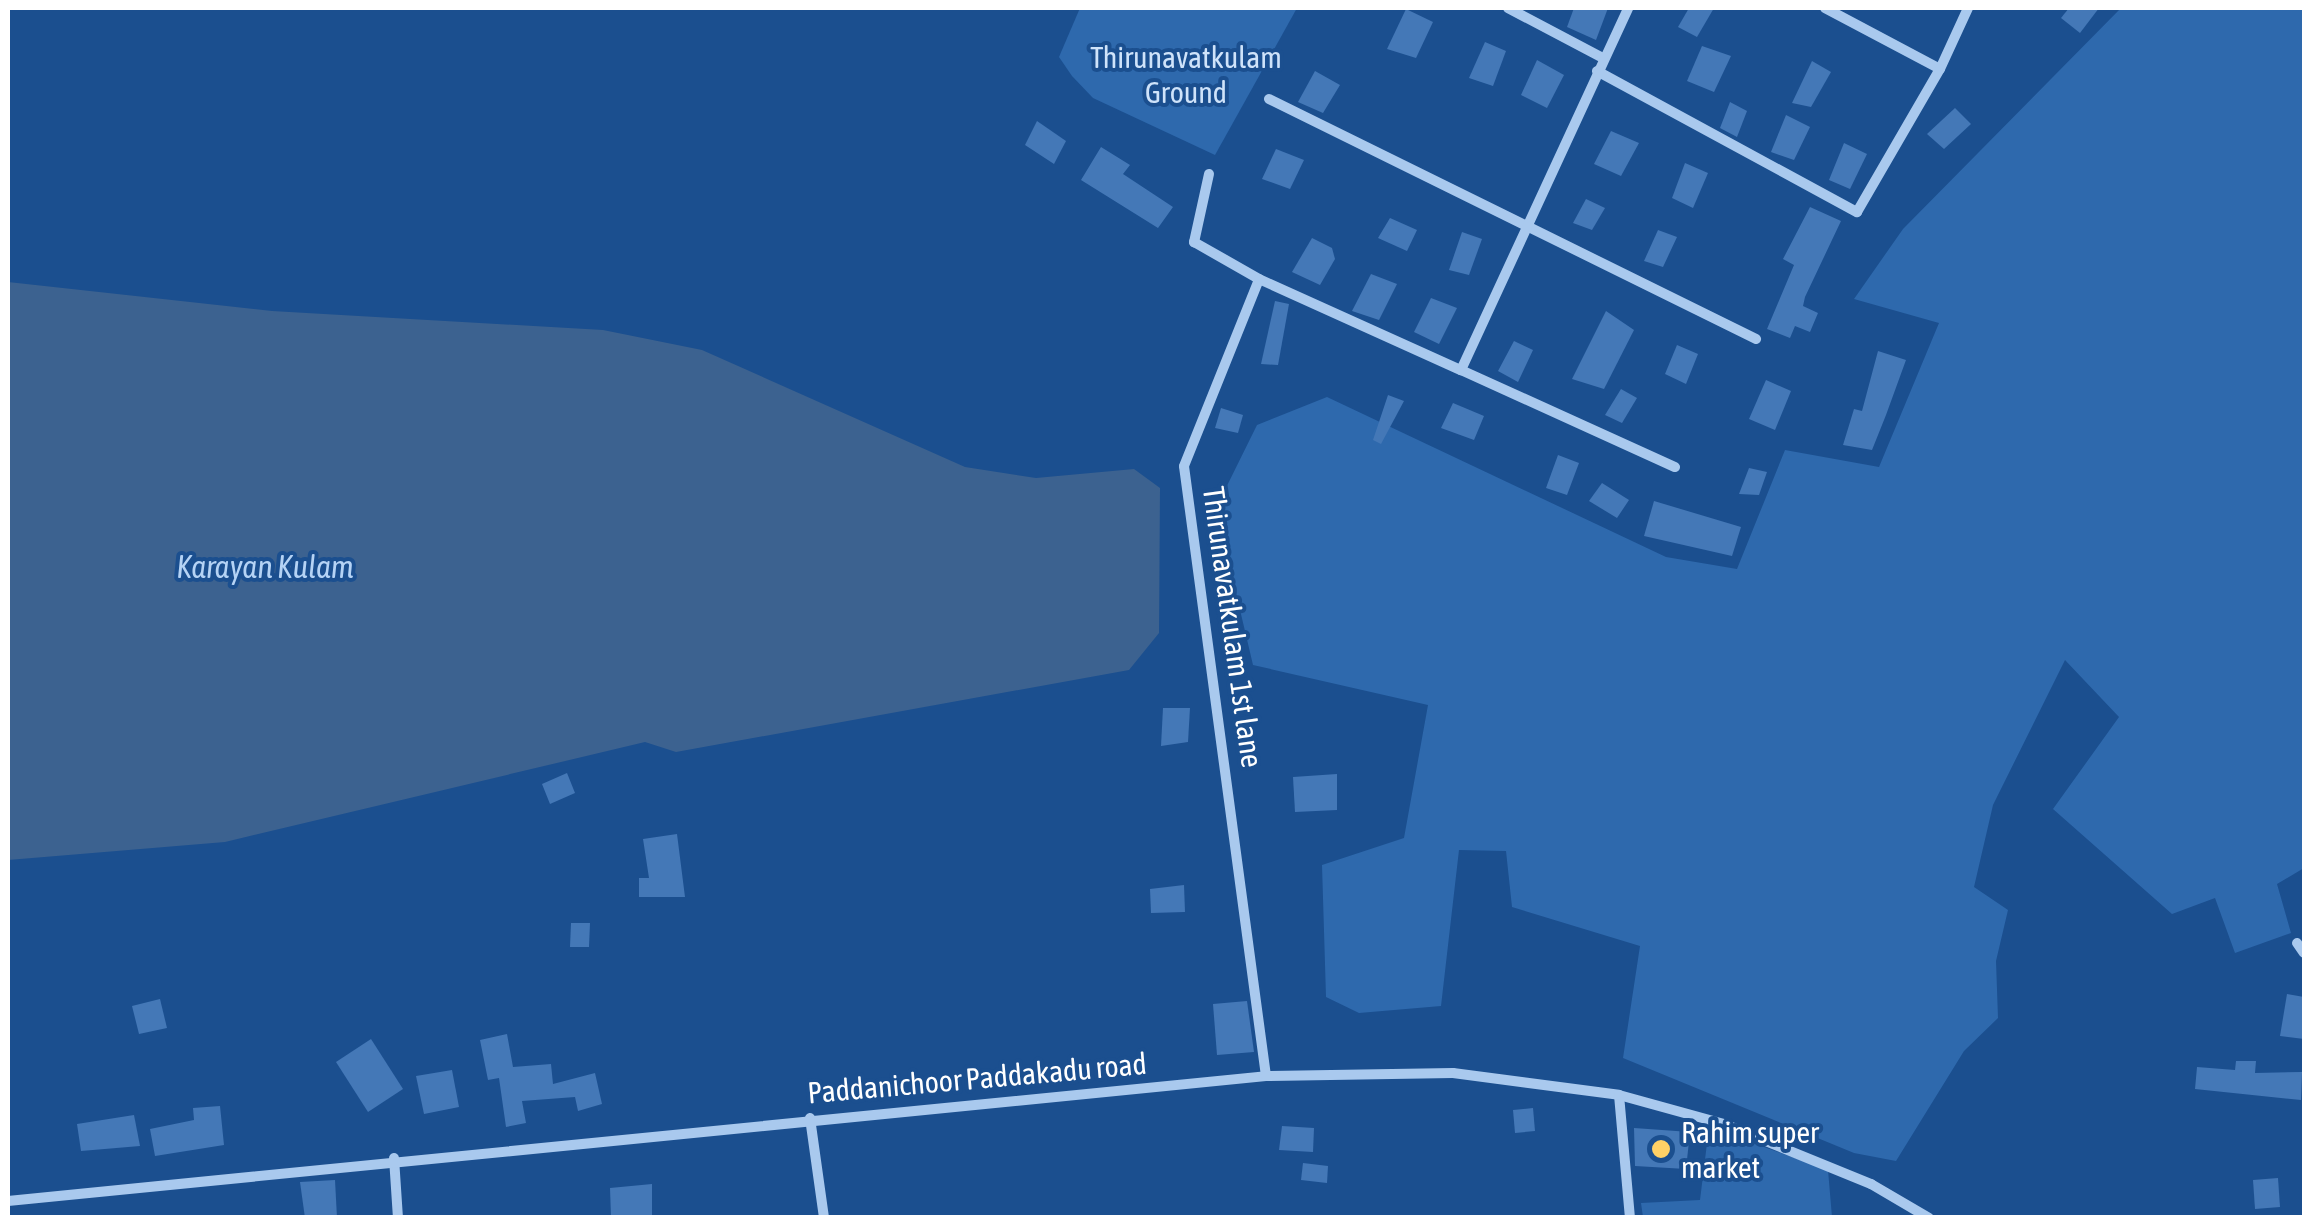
<!DOCTYPE html>
<style>
body{margin:0}
#map{position:relative;width:2312px;height:1225px;overflow:hidden;background:#1b4f8f;font-family:"Asap Condensed",sans-serif}
div>[style]{position:absolute}
[style*='--x']{left:calc(var(--x)*1px);top:calc(var(--y)*1px);width:calc(var(--w)*1px);rotate:calc(var(--a)*1deg)}
.green>*{inset:0;background:#2e69ad}
.water>*{inset:0;background:#3c6290}
.building>*{inset:0;background:#4478b7}
.minor>*{height:10px;margin:-5px;padding:0 5px;transform-origin:5px;border-radius:5px;background:#a9c9ee}
.dots>*{width:28px;height:28px;translate:-50% -50%;box-sizing:border-box;border:5px solid #1b4f8f;border-radius:50%}
span{translate:-50% -50%;white-space:nowrap;text-align:center;line-height:1.15;-webkit-text-stroke:8px #1b4f8f;paint-order:stroke}
.park-label{font-size:30px;color:#cfe3fa}
.street-label{font-size:30px;color:#fff}
.poi-label{font-size:30px;color:#fff}
.left{translate:0 -50%;text-align:left}
.water-label{font-size:32px;color:#b5d3f5;font-style:italic}
.frame{position:absolute;inset:0;border:10px solid #fff;pointer-events:none}
</style>
<div id="map">
<div class="green">
<div style="clip-path:polygon(1080px 8px,1297px 8px,1215px 155px,1093px 98px,1072px 76px,1059px 57px)"></div>
<div style="clip-path:polygon(2121px 8px,2304px 8px,2304px 868px,2277px 884px,2291px 933px,2235px 953px,2215px 898px,2172px 914px,2053px 809px,2119px 717px,2065px 660px,1993px 805px,1974px 887px,2008px 910px,1996px 961px,1998px 1018px,1964px 1051px,1896px 1161px,1854px 1153px,1623px 1058px,1640px 946px,1512px 907px,1506px 851px,1459px 850px,1441px 1006px,1359px 1013px,1326px 997px,1322px 865px,1404px 838px,1428px 705px,1253px 665px,1216px 508px,1257px 425px,1327px 397px,1666px 557px,1737px 569px,1785px 450px,1879px 467px,1939px 323px,1854px 299px,1903px 229px)"></div>
<div style="clip-path:polygon(1709px 1127px,1828px 1170px,1832px 1217px,1643px 1217px,1641px 1203px,1700px 1200px)"></div>
</div>
<div class="water">
<div style="clip-path:polygon(8px 282px,272px 311px,603px 330px,702px 350px,965px 467px,1036px 478px,1134px 469px,1160px 488px,1159px 633px,1129px 670px,676px 752px,645px 742px,225px 842px,8px 860px)"></div>
</div>
<div class="building">
<div style="clip-path:polygon(1574px 8px,1608px 8px,1596px 40px,1567px 27px)"></div>
<div style="clip-path:polygon(1689px 8px,1714px 8px,1697px 37px,1678px 27px)"></div>
<div style="clip-path:polygon(2069px 8px,2099px 8px,2080px 33px,2061px 18px)"></div>
<div style="clip-path:polygon(1406px 9px,1433px 22px,1416px 58px,1387px 49px)"></div>
<div style="clip-path:polygon(1485px 42px,1506px 51px,1493px 86px,1469px 78px)"></div>
<div style="clip-path:polygon(1702px 46px,1731px 56px,1714px 92px,1687px 81px)"></div>
<div style="clip-path:polygon(1537px 60px,1564px 75px,1547px 108px,1521px 95px)"></div>
<div style="clip-path:polygon(1812px 61px,1831px 72px,1811px 107px,1792px 103px)"></div>
<div style="clip-path:polygon(1315px 71px,1340px 85px,1323px 113px,1298px 102px)"></div>
<div style="clip-path:polygon(1730px 102px,1747px 111px,1737px 137px,1720px 128px)"></div>
<div style="clip-path:polygon(1955px 108px,1971px 124px,1944px 149px,1927px 134px)"></div>
<div style="clip-path:polygon(1786px 115px,1810px 127px,1794px 160px,1771px 152px)"></div>
<div style="clip-path:polygon(1037px 121px,1066px 141px,1054px 164px,1025px 145px)"></div>
<div style="clip-path:polygon(1611px 131px,1639px 143px,1621px 176px,1594px 164px)"></div>
<div style="clip-path:polygon(1844px 143px,1867px 154px,1850px 189px,1829px 180px)"></div>
<div style="clip-path:polygon(1101px 147px,1130px 165px,1123px 174px,1173px 207px,1158px 228px,1081px 180px)"></div>
<div style="clip-path:polygon(1276px 149px,1304px 160px,1290px 189px,1262px 179px)"></div>
<div style="clip-path:polygon(1685px 163px,1708px 173px,1693px 208px,1672px 198px)"></div>
<div style="clip-path:polygon(1586px 199px,1605px 208px,1592px 230px,1573px 223px)"></div>
<div style="clip-path:polygon(1810px 207px,1841px 221px,1805px 297px,1803px 306px,1818px 313px,1810px 332px,1795px 326px,1790px 338px,1767px 329px,1794px 265px,1783px 259px)"></div>
<div style="clip-path:polygon(1390px 218px,1417px 230px,1407px 251px,1378px 238px)"></div>
<div style="clip-path:polygon(1658px 230px,1677px 237px,1663px 267px,1644px 261px)"></div>
<div style="clip-path:polygon(1462px 232px,1482px 239px,1469px 275px,1449px 270px)"></div>
<div style="clip-path:polygon(1312px 238px,1332px 248px,1335px 259px,1320px 285px,1292px 272px)"></div>
<div style="clip-path:polygon(1371px 274px,1397px 284px,1379px 320px,1352px 311px)"></div>
<div style="clip-path:polygon(1431px 298px,1457px 308px,1439px 344px,1414px 332px)"></div>
<div style="clip-path:polygon(1275px 301px,1289px 304px,1278px 365px,1261px 364px)"></div>
<div style="clip-path:polygon(1606px 311px,1634px 330px,1604px 389px,1572px 379px)"></div>
<div style="clip-path:polygon(1514px 341px,1533px 350px,1518px 382px,1498px 371px)"></div>
<div style="clip-path:polygon(1677px 345px,1698px 354px,1686px 384px,1665px 374px)"></div>
<div style="clip-path:polygon(1878px 351px,1906px 360px,1886px 415px,1872px 450px,1843px 445px,1854px 409px,1862px 411px)"></div>
<div style="clip-path:polygon(1766px 380px,1791px 391px,1775px 430px,1749px 419px)"></div>
<div style="clip-path:polygon(1621px 389px,1637px 398px,1622px 423px,1605px 415px)"></div>
<div style="clip-path:polygon(1388px 395px,1404px 401px,1381px 444px,1373px 440px)"></div>
<div style="clip-path:polygon(1453px 403px,1484px 416px,1474px 440px,1441px 428px)"></div>
<div style="clip-path:polygon(1221px 408px,1243px 415px,1238px 433px,1215px 428px)"></div>
<div style="clip-path:polygon(1558px 455px,1579px 463px,1567px 495px,1546px 488px)"></div>
<div style="clip-path:polygon(1749px 468px,1767px 472px,1759px 495px,1739px 494px)"></div>
<div style="clip-path:polygon(1602px 483px,1629px 500px,1617px 518px,1589px 501px)"></div>
<div style="clip-path:polygon(1654px 501px,1741px 527px,1732px 556px,1644px 536px)"></div>
<div style="clip-path:polygon(1163px 708px,1190px 708px,1188px 742px,1161px 746px)"></div>
<div style="clip-path:polygon(567px 773px,575px 793px,550px 804px,542px 784px)"></div>
<div style="clip-path:polygon(1337px 774px,1337px 810px,1295px 812px,1293px 777px)"></div>
<div style="clip-path:polygon(677px 834px,685px 897px,639px 897px,639px 878px,649px 878px,643px 839px)"></div>
<div style="clip-path:polygon(1184px 885px,1185px 912px,1151px 913px,1150px 889px)"></div>
<div style="clip-path:polygon(571px 923px,590px 923px,589px 947px,570px 947px)"></div>
<div style="clip-path:polygon(2287px 994px,2304px 997px,2304px 1039px,2280px 1036px)"></div>
<div style="clip-path:polygon(160px 999px,167px 1028px,139px 1034px,132px 1006px)"></div>
<div style="clip-path:polygon(1247px 1001px,1254px 1052px,1217px 1055px,1213px 1004px)"></div>
<div style="clip-path:polygon(507px 1034px,513px 1067px,551px 1064px,553px 1084px,595px 1073px,602px 1104px,578px 1111px,575px 1097px,522px 1101px,526px 1123px,506px 1127px,499px 1078px,488px 1080px,480px 1040px)"></div>
<div style="clip-path:polygon(371px 1039px,403px 1089px,368px 1112px,336px 1062px)"></div>
<div style="clip-path:polygon(2236px 1061px,2256px 1061px,2255px 1073px,2302px 1072px,2301px 1100px,2195px 1089px,2197px 1067px,2235px 1070px)"></div>
<div style="clip-path:polygon(452px 1070px,459px 1107px,424px 1114px,416px 1076px)"></div>
<div style="clip-path:polygon(220px 1106px,224px 1145px,155px 1156px,150px 1129px,194px 1120px,193px 1108px)"></div>
<div style="clip-path:polygon(1533px 1108px,1535px 1131px,1515px 1133px,1513px 1110px)"></div>
<div style="clip-path:polygon(134px 1115px,140px 1146px,81px 1151px,77px 1124px)"></div>
<div style="clip-path:polygon(1282px 1126px,1314px 1128px,1313px 1152px,1279px 1150px)"></div>
<div style="clip-path:polygon(1634px 1128px,1690px 1132px,1686px 1169px,1635px 1166px)"></div>
<div style="clip-path:polygon(1303px 1163px,1328px 1166px,1327px 1183px,1301px 1180px)"></div>
<div style="clip-path:polygon(2278px 1178px,2280px 1207px,2255px 1209px,2253px 1180px)"></div>
<div style="clip-path:polygon(335px 1180px,337px 1218px,305px 1218px,300px 1182px)"></div>
<div style="clip-path:polygon(652px 1184px,652px 1215px,611px 1217px,610px 1188px)"></div>
</div>
<div class="minor">
<div style="--x:1508;--y:8;--w:107;--a:27.8"></div>
<div style="--x:1825;--y:8;--w:130;--a:27.9"></div>
<div style="--x:1940;--y:69;--w:67;--a:-65.3"></div>
<div style="--x:1597;--y:71;--w:296;--a:28.5"></div>
<div style="--x:1857;--y:212;--w:165;--a:-59.9"></div>
<div style="--x:1269;--y:99;--w:543;--a:26.23"></div>
<div style="--x:1209;--y:174;--w:70;--a:102.4"></div>
<div style="--x:1194;--y:242;--w:75;--a:29.6"></div>
<div style="--x:1461;--y:370;--w:235;--a:24.4"></div>
<div style="--x:2297;--y:943;--w:12;--a:55"></div>
<div style="--x:1266;--y:1076;--w:615;--a:-97.66"></div>
<div style="--x:1184;--y:466;--w:201;--a:-68.1"></div>
<div style="--x:1259;--y:279;--w:222;--a:24.3"></div>
<div style="--x:1461;--y:370;--w:399;--a:-65.2"></div>
<div style="--x:1619;--y:1095;--w:123;--a:84.9"></div>
<div style="--x:810;--y:1118;--w:101;--a:82"></div>
<div style="--x:394;--y:1158;--w:60;--a:86.2"></div>
<div style="--x:8;--y:1201;--w:1264;--a:-5.67"></div>
<div style="--x:1266;--y:1076;--w:187;--a:-0.9"></div>
<div style="--x:1453;--y:1073;--w:167;--a:7.5"></div>
<div style="--x:1619;--y:1095;--w:109;--a:15.4"></div>
<div style="--x:1724;--y:1124;--w:159;--a:22.2"></div>
<div style="--x:1871;--y:1184;--w:67;--a:30.4"></div>
</div>
<div class="dots">
<div style="left:1661px;top:1149px;background:#ffd166"></div>
</div>
<div class="park-label">
<span style="left:1186px;top:74px">Thirunavatkulam<br>Ground</span>
</div>
<div class="street-label">
<span style="left:1233px;top:627px;rotate:82deg">Thirunavatkulam 1st lane</span>
<span style="left:977px;top:1078px;rotate:-5deg">Paddanichoor Paddakadu road</span>
</div>
<div class="poi-label">
<span class="left" style="left:1681px;top:1149px">Rahim super<br>market</span>
</div>
<div class="water-label">
<span style="left:265px;top:567px">Karayan Kulam</span>
</div>
<div class="frame"></div>
</div>
